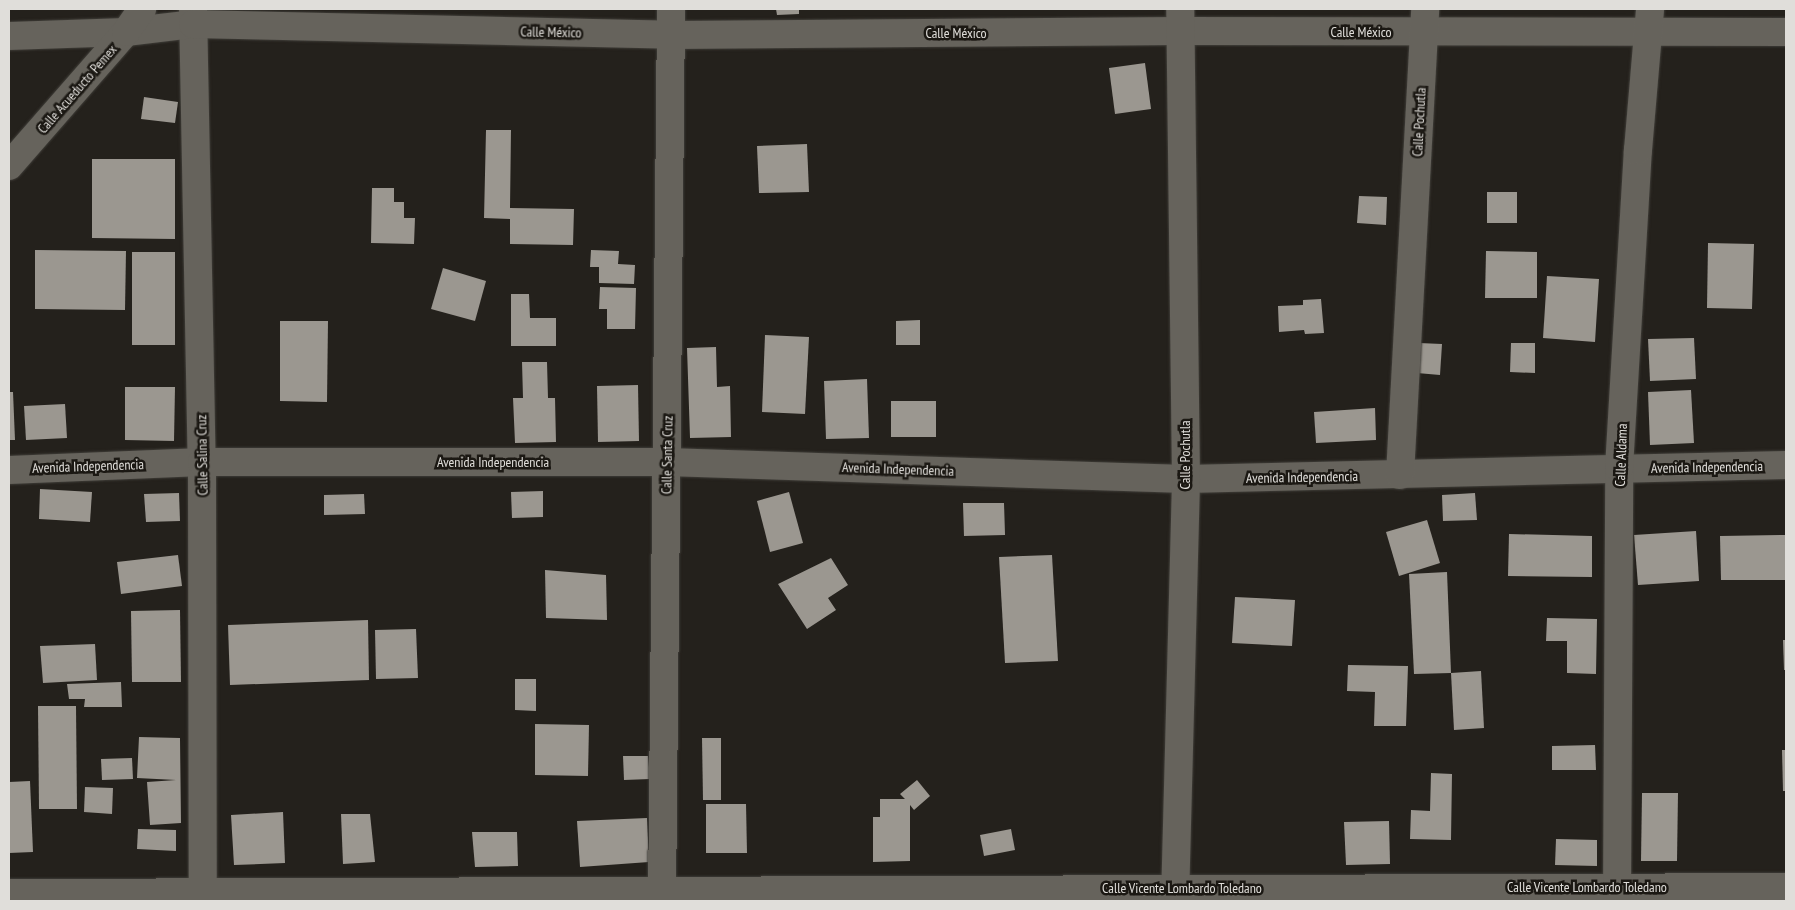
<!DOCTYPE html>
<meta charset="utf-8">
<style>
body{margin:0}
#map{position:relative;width:1795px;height:910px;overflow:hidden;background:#24211c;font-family:"PT Sans Narrow",sans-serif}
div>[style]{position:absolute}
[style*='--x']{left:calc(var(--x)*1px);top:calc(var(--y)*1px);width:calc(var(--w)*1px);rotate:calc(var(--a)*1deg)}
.building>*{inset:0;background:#9b9790}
.roads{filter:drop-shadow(0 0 1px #403e39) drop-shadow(0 0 1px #403e39)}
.street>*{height:28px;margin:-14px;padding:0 14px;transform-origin:14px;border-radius:14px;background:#66635c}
span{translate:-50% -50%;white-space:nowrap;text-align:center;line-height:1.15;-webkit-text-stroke:5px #1b1813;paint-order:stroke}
.street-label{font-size:14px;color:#e0deda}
.frame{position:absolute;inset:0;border:10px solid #e0deda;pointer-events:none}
</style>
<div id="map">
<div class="building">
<div style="clip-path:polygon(776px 9px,799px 9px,799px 14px,777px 15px)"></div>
<div style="clip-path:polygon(1145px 63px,1151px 109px,1115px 114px,1109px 68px)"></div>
<div style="clip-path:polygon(144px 97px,178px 102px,175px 123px,141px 119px)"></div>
<div style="clip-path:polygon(486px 130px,511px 130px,510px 208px,574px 209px,573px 245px,510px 244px,510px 219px,484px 218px)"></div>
<div style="clip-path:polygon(807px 144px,809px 192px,759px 193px,757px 146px)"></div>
<div style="clip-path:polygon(92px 159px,175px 159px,175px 239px,92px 238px)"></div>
<div style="clip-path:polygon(372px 188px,394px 188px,394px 202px,404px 202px,404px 218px,415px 218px,414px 244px,371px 243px)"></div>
<div style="clip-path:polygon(1487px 192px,1517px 192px,1517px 223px,1487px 223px)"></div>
<div style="clip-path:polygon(1359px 196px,1387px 197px,1386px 225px,1357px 223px)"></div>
<div style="clip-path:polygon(1708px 243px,1754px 244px,1752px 309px,1707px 308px)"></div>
<div style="clip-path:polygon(35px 250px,126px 251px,125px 310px,35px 309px)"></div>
<div style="clip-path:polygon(591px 250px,619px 251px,618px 264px,635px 265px,634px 284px,599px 283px,599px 267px,590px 267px)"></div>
<div style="clip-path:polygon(1486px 251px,1537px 252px,1537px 298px,1485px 298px)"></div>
<div style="clip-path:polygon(132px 252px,175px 252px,175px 345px,132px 345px)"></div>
<div style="clip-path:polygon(443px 268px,486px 281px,475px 321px,431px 309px)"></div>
<div style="clip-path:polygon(1547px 276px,1599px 279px,1595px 342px,1543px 338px)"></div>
<div style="clip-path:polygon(600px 287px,636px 288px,635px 329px,607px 329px,607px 309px,599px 309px)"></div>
<div style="clip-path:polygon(511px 294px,529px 294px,530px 318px,556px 318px,556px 346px,511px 346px)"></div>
<div style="clip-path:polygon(1321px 299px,1324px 333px,1305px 334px,1304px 330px,1279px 332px,1278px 306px,1303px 305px,1303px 300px)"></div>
<div style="clip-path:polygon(920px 320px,920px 345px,896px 345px,896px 321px)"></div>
<div style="clip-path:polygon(280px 321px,328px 321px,327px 402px,280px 401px)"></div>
<div style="clip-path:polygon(765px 335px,809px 337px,805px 414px,762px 412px)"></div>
<div style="clip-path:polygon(1694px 338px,1696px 379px,1650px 381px,1648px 339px)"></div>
<div style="clip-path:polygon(1419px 343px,1442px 344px,1440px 375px,1417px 373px)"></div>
<div style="clip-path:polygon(1511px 343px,1535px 343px,1535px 373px,1510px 372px)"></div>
<div style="clip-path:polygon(716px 347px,717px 387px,730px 386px,731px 437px,690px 438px,687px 348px)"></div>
<div style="clip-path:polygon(522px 362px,547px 362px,548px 398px,555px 398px,556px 442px,515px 443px,513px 398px,523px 398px)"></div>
<div style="clip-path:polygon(867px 379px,869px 438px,826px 439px,824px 381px)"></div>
<div style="clip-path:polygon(638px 385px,639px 441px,598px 442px,597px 386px)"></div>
<div style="clip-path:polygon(125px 387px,175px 387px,174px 441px,125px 440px)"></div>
<div style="clip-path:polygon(1691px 390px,1694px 443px,1650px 445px,1648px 392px)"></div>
<div style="clip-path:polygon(9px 392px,13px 392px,15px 440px,9px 440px)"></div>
<div style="clip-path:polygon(891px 401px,936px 401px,936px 437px,891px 437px)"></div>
<div style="clip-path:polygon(65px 404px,67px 438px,26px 440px,24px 406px)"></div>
<div style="clip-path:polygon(1375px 408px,1376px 440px,1316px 443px,1314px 412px)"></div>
<div style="clip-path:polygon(40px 489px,92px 492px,90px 522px,39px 519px)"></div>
<div style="clip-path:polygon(543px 491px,543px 517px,512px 518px,511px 492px)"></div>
<div style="clip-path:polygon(789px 492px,803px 543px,770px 552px,757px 501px)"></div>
<div style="clip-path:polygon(179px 493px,180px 521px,146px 522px,144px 494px)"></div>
<div style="clip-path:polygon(1475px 493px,1477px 520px,1443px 521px,1442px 495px)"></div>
<div style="clip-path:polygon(364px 494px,365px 514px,324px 515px,324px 495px)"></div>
<div style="clip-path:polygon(963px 503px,1004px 503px,1005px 535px,964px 536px)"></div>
<div style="clip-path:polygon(1427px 520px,1440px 563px,1399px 576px,1386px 532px)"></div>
<div style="clip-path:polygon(1696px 531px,1699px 581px,1638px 585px,1634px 535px)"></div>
<div style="clip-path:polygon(1509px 534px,1592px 536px,1592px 577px,1508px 576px)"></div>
<div style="clip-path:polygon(1786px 535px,1786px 580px,1721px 580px,1720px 536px)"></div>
<div style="clip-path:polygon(178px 555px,182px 586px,121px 594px,117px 562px)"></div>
<div style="clip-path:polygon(1052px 555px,1058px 661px,1005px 663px,999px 557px)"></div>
<div style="clip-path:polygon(831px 558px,848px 585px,828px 598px,836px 610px,807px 629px,778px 584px)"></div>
<div style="clip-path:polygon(545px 570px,606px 575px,607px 620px,546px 618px)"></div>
<div style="clip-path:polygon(1447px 572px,1451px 673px,1414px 674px,1409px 574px)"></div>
<div style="clip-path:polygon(1235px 597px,1295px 600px,1292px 646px,1232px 643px)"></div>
<div style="clip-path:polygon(180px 610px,181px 682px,132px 682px,131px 611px)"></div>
<div style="clip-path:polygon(1547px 618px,1597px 619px,1596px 674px,1567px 673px,1567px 641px,1546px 641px)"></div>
<div style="clip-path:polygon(368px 620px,369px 680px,230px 685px,228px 625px)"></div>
<div style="clip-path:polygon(416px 629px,418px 678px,376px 679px,375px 630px)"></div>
<div style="clip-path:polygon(1783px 640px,1786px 640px,1786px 670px,1784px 670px)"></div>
<div style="clip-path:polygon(95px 644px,97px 680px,43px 683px,40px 646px)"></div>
<div style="clip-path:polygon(1348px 665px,1408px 666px,1406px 726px,1374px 726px,1375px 692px,1347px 691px)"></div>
<div style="clip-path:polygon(1481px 671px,1484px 728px,1454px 730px,1451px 673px)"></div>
<div style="clip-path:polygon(515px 679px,536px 679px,536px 711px,515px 710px)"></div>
<div style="clip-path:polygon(121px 682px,122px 707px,84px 707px,85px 699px,69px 699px,67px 684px)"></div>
<div style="clip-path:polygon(38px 706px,76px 706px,77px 809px,39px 809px)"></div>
<div style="clip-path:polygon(535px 724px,589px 725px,588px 776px,535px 775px)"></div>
<div style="clip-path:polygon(139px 737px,180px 738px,181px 823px,150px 825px,147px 782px,176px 780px,137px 778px)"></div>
<div style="clip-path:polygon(702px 738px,721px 738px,721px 800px,703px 800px)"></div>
<div style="clip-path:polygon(1595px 745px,1596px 770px,1552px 770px,1552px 746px)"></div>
<div style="clip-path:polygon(1782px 750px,1786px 750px,1786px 791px,1783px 791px)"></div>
<div style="clip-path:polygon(623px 756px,648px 756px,650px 779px,624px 780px)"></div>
<div style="clip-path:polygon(132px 758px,133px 779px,102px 780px,101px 759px)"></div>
<div style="clip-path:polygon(1431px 773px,1452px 774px,1451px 840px,1410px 839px,1411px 810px,1430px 811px)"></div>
<div style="clip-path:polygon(917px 780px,930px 796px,914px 810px,910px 805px,910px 861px,873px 862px,873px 817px,880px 817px,880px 799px,905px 799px,900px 794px)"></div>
<div style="clip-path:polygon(30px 781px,33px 852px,9px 853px,9px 782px)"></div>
<div style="clip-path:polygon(85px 787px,113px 788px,112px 814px,84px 812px)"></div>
<div style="clip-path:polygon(1642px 793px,1678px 793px,1677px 861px,1641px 861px)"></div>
<div style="clip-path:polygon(706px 804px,746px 804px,747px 853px,706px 853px)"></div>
<div style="clip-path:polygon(283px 812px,285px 863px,234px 865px,231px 815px)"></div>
<div style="clip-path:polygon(341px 814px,370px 814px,375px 862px,343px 864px)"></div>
<div style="clip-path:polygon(647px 818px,649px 862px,580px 867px,577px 821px)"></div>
<div style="clip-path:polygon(1389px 821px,1390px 864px,1346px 865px,1344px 822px)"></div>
<div style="clip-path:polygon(138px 829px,176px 830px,176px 851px,137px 849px)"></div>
<div style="clip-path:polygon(1011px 829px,1015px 850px,984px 856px,980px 835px)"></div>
<div style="clip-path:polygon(472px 832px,517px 832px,518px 866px,475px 867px)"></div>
<div style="clip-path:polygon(1556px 839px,1597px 840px,1597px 866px,1555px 865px)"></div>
</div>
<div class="roads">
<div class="street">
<div style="--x:193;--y:9;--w:453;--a:88.9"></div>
<div style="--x:202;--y:462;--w:439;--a:89.9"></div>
<div style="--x:9;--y:36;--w:117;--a:-2"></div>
<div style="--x:126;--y:32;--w:67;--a:-6.8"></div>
<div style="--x:193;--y:24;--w:479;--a:1.3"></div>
<div style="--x:672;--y:35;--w:509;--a:-0.45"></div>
<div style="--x:1181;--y:31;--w:605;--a:0.09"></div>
<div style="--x:9;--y:166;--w:178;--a:-48.9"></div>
<div style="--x:126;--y:32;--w:28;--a:-55"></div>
<div style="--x:9;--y:470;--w:193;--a:-2.4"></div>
<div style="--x:202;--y:462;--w:465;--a:0"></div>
<div style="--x:667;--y:462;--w:519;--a:1.88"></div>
<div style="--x:1186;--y:479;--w:600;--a:-1.34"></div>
<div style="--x:1400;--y:475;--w:467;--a:-86.9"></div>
<div style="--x:9;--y:893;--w:1777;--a:-0.19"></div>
<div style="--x:662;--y:901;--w:892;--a:-89.42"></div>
<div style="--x:1175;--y:901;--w:422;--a:-88.5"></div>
<div style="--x:1186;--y:479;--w:470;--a:-90.7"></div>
<div style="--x:1617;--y:901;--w:433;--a:-89.7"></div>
<div style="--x:1619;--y:468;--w:319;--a:-86.6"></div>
<div style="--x:1638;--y:150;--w:142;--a:-85.1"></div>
</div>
</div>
<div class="street-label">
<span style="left:551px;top:32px;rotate:1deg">Calle México</span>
<span style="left:1361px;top:32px">Calle México</span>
<span style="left:956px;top:33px">Calle México</span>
<span style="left:77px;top:89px;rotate:-49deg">Calle Acueducto Pemex</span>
<span style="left:1419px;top:122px;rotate:-87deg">Calle Pochutla</span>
<span style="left:202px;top:455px;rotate:-91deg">Calle Salina Cruz</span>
<span style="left:667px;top:455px;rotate:-89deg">Calle Santa Cruz</span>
<span style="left:1185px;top:455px;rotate:-90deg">Calle Pochutla</span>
<span style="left:1621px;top:455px;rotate:-88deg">Calle Aldama</span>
<span style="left:493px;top:462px">Avenida Independencia</span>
<span style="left:88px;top:466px;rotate:-2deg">Avenida Independencia</span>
<span style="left:1707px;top:467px;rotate:-1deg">Avenida Independencia</span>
<span style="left:898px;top:469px;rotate:2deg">Avenida Independencia</span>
<span style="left:1302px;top:477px;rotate:-1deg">Avenida Independencia</span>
<span style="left:1587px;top:887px">Calle Vicente Lombardo Toledano</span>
<span style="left:1182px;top:888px">Calle Vicente Lombardo Toledano</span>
</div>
<div class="frame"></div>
</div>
